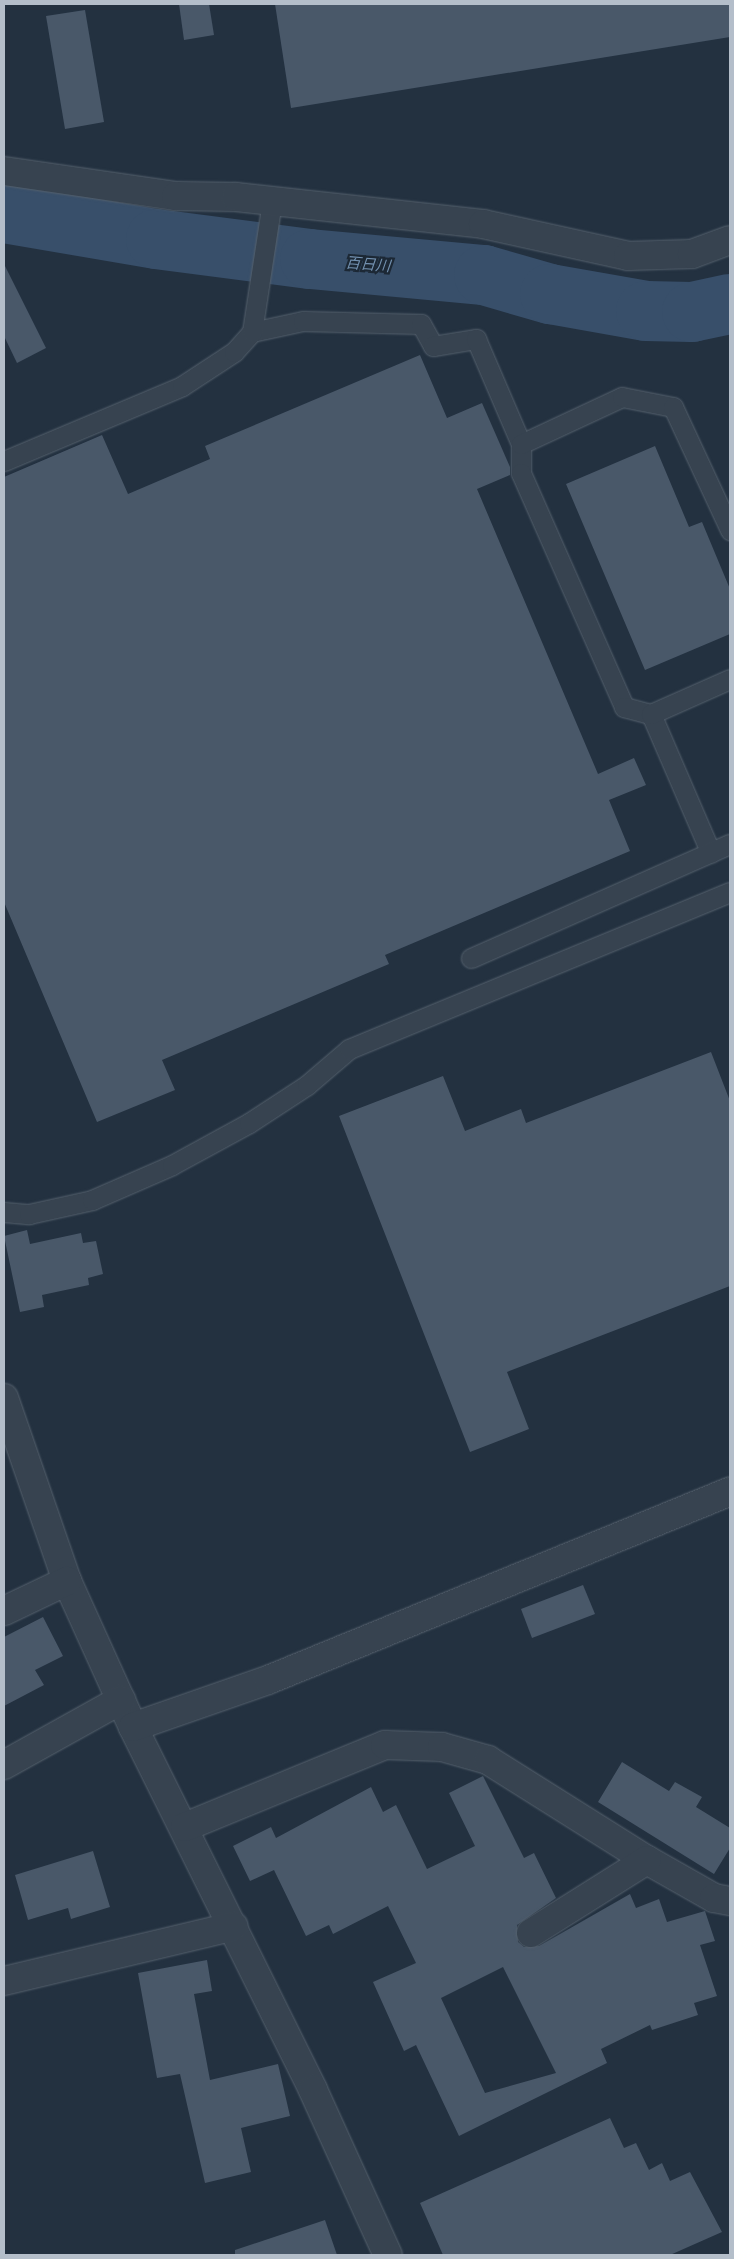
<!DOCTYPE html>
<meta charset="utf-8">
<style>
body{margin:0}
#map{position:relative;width:734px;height:2259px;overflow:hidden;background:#233140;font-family:Ubuntu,"Noto Sans JP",sans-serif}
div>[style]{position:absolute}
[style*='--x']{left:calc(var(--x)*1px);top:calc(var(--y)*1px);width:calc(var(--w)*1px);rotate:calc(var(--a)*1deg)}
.river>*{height:60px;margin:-30px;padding:0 30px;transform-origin:30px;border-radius:30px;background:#384f6a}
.building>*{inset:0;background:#495869}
.roads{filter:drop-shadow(0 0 1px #55616d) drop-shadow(0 0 1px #55616d)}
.service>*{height:19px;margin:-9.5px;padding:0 9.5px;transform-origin:9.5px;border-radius:9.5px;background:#374350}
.minor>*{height:28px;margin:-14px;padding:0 14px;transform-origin:14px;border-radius:14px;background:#374350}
span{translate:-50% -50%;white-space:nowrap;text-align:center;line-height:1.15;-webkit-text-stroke:4.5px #1c2835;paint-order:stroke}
.water-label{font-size:15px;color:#7290af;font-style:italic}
.frame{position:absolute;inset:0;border:5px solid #b4beca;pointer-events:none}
</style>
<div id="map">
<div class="river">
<div style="--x:4;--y:213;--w:154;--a:9.7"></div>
<div style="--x:156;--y:239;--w:155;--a:7.4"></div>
<div style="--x:310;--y:259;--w:175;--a:5.3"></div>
<div style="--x:484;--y:275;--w:69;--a:16.1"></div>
<div style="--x:550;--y:294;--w:97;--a:10"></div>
<div style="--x:646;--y:311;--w:46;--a:1.2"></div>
<div style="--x:692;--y:312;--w:39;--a:-12"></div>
</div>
<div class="building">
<div style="clip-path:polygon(179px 4px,209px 4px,214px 35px,184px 40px)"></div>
<div style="clip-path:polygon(275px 4px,730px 4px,730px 37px,291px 108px)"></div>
<div style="clip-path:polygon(85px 10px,104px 122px,65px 129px,46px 16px)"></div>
<div style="clip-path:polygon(4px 264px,46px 348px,17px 363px,4px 336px)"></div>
<div style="clip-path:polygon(420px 355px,447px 418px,482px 403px,510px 467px,510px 475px,477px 489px,598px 774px,634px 758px,646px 785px,609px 800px,630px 851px,385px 955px,389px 964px,162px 1060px,175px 1090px,97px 1122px,4px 902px,4px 477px,102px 435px,128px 494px,210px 459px,205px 446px)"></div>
<div style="clip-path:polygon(655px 446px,689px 527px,702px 522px,730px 589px,730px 634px,645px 670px,566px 484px)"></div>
<div style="clip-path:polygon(711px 1052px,730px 1101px,730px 1286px,507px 1372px,529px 1429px,470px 1452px,339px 1116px,443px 1076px,465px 1131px,521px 1109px,526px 1123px)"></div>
<div style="clip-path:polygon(27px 1230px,30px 1244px,81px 1233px,83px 1243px,96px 1241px,103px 1274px,88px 1278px,89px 1285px,42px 1295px,44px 1307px,20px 1312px,4px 1236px)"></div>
<div style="clip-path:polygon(583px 1585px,595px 1614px,532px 1638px,521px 1609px)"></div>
<div style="clip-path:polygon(43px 1617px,63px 1656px,35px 1670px,44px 1685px,4px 1706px,4px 1637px)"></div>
<div style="clip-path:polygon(622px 1762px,669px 1791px,675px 1782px,702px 1797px,696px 1807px,730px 1828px,730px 1848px,714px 1874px,598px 1802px)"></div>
<div style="clip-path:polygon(evenodd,483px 1776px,524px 1858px,534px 1853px,556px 1898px,517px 1925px,518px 1942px,524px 1947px,539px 1946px,630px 1894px,636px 1908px,659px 1899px,667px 1922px,705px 1911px,715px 1941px,700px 1945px,717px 1996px,694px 2003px,698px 2015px,652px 2030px,650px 2025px,601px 2049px,607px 2063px,459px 2136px,416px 2045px,404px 2051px,373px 1982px,416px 1963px,388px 1906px,333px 1934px,329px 1925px,306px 1936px,274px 1870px,250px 1881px,233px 1846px,271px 1827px,276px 1838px,371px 1787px,383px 1812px,396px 1805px,427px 1869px,475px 1846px,449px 1793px,483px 1776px,503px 1967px,556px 2073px,485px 2093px,441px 1998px,503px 1967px)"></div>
<div style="clip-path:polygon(93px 1851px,110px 1907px,71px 1919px,68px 1908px,28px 1920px,15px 1875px)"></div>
<div style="clip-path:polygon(207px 1960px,212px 1991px,194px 1994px,210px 2080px,278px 2064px,290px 2116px,241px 2128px,251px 2172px,205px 2183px,180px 2074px,157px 2078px,138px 1973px)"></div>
<div style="clip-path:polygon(610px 2118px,624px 2148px,636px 2143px,649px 2170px,662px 2163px,670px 2181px,690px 2172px,722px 2232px,670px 2255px,443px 2255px,420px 2203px)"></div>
<div style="clip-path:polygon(325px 2220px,337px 2255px,235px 2255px,235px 2250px)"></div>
</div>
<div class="roads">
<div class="service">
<div style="--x:252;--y:332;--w:52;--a:-12.2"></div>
<div style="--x:303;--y:321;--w:118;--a:1.5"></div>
<div style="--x:421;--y:324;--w:25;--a:61"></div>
<div style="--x:433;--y:346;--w:44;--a:-9.2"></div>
<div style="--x:476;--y:339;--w:114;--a:66.8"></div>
<div style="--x:521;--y:444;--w:29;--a:90"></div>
<div style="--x:521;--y:473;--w:256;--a:66.2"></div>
<div style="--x:624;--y:707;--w:28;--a:15"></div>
<div style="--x:651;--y:714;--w:151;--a:66.7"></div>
<div style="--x:521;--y:444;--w:111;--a:-25"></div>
<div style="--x:622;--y:397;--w:52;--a:11.1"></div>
<div style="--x:673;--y:407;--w:136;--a:65.1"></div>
<div style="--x:4;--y:461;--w:193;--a:-22.8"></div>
<div style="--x:182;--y:386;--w:62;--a:-33.2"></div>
<div style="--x:234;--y:352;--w:27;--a:-48"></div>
<div style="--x:252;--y:332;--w:132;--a:-81.3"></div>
<div style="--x:651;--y:714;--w:86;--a:-23.9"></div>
<div style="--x:471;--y:958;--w:283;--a:-23.8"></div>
<div style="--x:4;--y:1212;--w:25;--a:5"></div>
<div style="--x:29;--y:1214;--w:65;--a:-12.5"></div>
<div style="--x:92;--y:1200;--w:87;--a:-23.6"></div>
<div style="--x:172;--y:1165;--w:88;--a:-28.6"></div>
<div style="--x:249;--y:1123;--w:69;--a:-33.2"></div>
<div style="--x:307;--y:1085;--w:55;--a:-40.6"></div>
<div style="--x:349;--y:1049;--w:412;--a:-22.4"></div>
</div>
<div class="minor">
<div style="--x:4;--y:171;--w:174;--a:8.3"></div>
<div style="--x:176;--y:196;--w:60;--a:1"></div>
<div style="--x:236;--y:197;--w:248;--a:6.2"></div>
<div style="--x:483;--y:224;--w:148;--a:12.4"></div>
<div style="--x:628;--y:256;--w:64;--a:-1.8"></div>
<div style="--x:692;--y:254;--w:40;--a:-20.2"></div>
<div style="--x:4;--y:1398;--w:194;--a:71"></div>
<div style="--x:67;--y:1581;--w:160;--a:65.7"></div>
<div style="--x:133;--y:1727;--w:405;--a:63.6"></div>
<div style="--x:313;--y:2090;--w:181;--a:65.6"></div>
<div style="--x:4;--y:1611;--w:70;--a:-25.5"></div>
<div style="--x:133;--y:1727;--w:143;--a:-19.2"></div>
<div style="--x:268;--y:1680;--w:499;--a:-22.2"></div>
<div style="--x:4;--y:1765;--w:134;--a:-29.1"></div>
<div style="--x:185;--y:1827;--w:216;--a:-22.3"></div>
<div style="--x:385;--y:1745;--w:57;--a:2"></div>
<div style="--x:442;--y:1747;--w:48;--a:15.8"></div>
<div style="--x:488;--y:1760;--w:188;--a:32.2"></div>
<div style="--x:647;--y:1860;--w:77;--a:29.6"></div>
<div style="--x:714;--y:1898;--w:16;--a:11"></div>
<div style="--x:531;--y:1933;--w:137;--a:-32.2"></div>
<div style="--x:4;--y:1981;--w:236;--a:-13.4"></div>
</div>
</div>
<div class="water-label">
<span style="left:368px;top:264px;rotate:5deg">百日川</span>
</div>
<div class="frame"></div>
</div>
